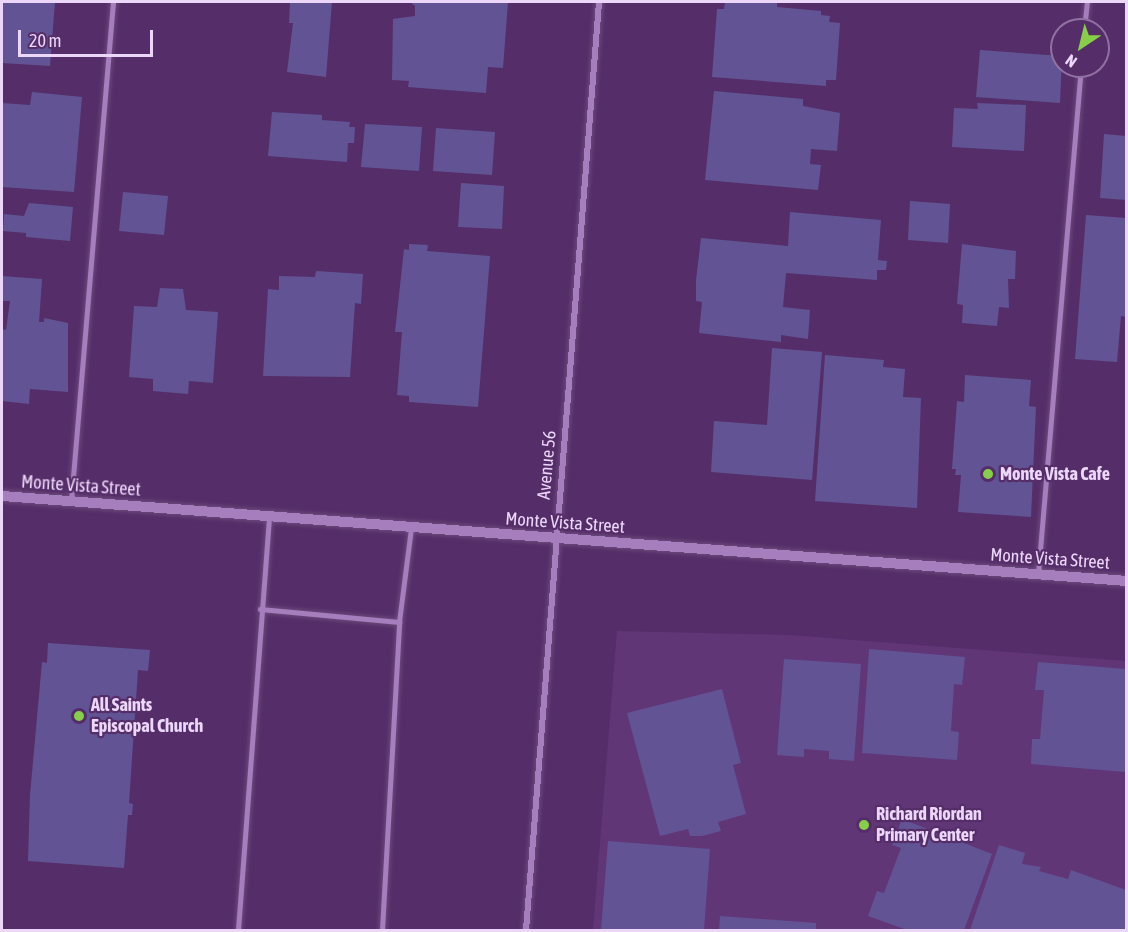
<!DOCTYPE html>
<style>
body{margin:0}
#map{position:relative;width:1128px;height:932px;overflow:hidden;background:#552e69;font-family:"Asap Condensed",sans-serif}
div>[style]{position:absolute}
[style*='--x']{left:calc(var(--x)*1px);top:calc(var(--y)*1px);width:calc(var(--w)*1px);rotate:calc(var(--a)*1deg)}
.built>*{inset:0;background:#613677}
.building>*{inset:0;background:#625395}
.roads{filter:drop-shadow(0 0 2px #6c4a7c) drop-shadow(0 0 2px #6c4a7c)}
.service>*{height:4.5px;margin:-2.25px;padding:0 2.25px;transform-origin:2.25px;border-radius:2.25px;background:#a67dbd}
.minor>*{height:6px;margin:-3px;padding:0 3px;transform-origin:3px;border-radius:3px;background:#a67dbd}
.tertiary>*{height:10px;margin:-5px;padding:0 5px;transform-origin:5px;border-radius:5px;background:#a67dbd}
.dots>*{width:16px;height:16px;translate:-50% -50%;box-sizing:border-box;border:3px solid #552e69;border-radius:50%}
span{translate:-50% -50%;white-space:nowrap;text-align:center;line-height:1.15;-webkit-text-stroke:4.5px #552e69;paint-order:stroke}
.street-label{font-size:18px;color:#ecd6f9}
.poi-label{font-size:18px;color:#ecd6f9;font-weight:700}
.left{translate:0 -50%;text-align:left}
.frame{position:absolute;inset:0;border:3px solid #ecd6f9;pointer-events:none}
.north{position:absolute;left:1050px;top:18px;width:60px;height:60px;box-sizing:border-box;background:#552e69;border:2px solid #9171a3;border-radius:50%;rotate:215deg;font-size:16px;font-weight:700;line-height:24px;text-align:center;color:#ecd6f9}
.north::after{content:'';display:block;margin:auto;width:21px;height:27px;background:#88cf49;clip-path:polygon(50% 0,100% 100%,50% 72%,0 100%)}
.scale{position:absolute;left:18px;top:30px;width:135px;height:27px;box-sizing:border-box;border:3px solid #ecd6f9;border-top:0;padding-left:8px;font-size:18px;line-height:21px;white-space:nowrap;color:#ecd6f9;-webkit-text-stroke:4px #552e69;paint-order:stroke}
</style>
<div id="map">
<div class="built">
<div style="clip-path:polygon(617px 631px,789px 635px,1126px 661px,1126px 930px,593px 930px)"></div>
</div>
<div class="building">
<div style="clip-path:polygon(2px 2px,55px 2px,50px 66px,2px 63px)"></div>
<div style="clip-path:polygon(290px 2px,332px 2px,326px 77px,287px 72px,293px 23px,289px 23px)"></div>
<div style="clip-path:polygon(410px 2px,508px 2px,503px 68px,488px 67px,486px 93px,408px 87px,409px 81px,392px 80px,393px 19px,415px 16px,415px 6px)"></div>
<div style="clip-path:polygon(725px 2px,777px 2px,777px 7px,821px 11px,821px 15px,830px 16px,829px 22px,840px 23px,836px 80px,826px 80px,826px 86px,712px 77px,717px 9px,724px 9px)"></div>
<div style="clip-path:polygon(980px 50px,1062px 56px,1060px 103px,976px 97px)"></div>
<div style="clip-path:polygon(714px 91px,803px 99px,803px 106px,840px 113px,837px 151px,811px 149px,810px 164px,821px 165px,818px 190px,705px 180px)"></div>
<div style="clip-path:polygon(32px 92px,82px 97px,74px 192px,2px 187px,2px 103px,30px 105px)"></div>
<div style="clip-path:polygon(977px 103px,1026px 105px,1024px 151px,952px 147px,954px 108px,978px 109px)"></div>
<div style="clip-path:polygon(272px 112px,322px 115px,322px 120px,350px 122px,349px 127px,355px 127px,354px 143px,348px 143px,347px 162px,268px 156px)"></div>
<div style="clip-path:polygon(365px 124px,422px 127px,419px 171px,361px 167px)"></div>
<div style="clip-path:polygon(436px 128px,495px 132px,492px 175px,433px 171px)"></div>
<div style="clip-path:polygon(1104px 134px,1126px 136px,1126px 200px,1100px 198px)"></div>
<div style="clip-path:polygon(461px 183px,504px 186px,502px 229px,458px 227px)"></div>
<div style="clip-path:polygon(123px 192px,168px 196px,164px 235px,119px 231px)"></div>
<div style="clip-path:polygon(910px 201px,950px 204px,948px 243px,908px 240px)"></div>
<div style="clip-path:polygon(29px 203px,73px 207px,70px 241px,26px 237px,26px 233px,3px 231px,4px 214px,24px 216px)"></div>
<div style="clip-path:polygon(790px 212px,881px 220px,878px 260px,887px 261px,886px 270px,877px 270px,877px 280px,786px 273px,783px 307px,810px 310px,808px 339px,781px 335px,781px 342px,699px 333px,702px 302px,696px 301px,696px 280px,701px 238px,788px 246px)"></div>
<div style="clip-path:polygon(1086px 215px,1126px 218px,1126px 317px,1121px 316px,1117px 362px,1075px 359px)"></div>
<div style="clip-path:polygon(409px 244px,428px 245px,427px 251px,490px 256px,478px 407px,409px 402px,409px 396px,397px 395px,402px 332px,395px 332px,404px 249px,409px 250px)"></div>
<div style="clip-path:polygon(962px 244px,1016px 251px,1015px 279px,1008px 279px,1009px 308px,999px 307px,997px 326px,962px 323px,963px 305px,957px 304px)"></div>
<div style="clip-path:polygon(316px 271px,363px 274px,361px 304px,355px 303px,350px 377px,263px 376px,268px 289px,279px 290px,279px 276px,315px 277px)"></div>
<div style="clip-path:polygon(2px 276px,42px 279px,39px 322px,44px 322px,44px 318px,68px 323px,68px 392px,30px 389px,29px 404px,2px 401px,2px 329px,6px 330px,10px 301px,2px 301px)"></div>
<div style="clip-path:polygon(160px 288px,183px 289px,186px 310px,218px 312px,213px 383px,189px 381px,188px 394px,153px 391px,153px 379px,129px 377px,134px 306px,157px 307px)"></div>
<div style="clip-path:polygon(772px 348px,822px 352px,812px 480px,711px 472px,714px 421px,767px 425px)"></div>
<div style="clip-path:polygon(825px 355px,884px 360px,883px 367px,905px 369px,903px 397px,921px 398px,917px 508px,815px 501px)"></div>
<div style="clip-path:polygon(965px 375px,1031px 380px,1029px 406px,1036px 407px,1031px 517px,958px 512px,961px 475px,955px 475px,956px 469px,952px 469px,957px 401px,964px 402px)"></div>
<div style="clip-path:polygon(48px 643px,150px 650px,148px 671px,138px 670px,129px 803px,133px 804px,132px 815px,128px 815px,124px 868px,28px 861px,30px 795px,42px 662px,47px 663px)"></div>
<div style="clip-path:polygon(869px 649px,965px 657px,962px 685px,954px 684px,951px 731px,959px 732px,957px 760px,862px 753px)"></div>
<div style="clip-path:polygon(784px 659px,861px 664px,854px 761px,829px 759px,829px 751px,804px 749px,804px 757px,777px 755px)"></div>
<div style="clip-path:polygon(1038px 662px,1126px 669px,1125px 772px,1031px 764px,1032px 739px,1040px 739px,1044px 690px,1035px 690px)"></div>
<div style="clip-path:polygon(722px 689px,741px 763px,733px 765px,746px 814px,718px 822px,721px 831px,702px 836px,690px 836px,688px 829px,660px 836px,627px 713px)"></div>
<div style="clip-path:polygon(902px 819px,992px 854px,964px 930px,907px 930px,868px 916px,877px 891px,884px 893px,901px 848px,892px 845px)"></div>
<div style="clip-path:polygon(608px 841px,710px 849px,704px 930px,601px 930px)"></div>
<div style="clip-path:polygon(999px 845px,1025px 853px,1022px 864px,1041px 867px,1039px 871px,1068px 879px,1071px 870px,1126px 890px,1126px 930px,970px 930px)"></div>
<div style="clip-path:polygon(720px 916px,816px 923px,816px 930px,719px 930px)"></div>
</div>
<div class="roads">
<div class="service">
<div style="--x:1084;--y:30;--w:28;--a:-84"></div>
<div style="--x:71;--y:501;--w:501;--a:-85.19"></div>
<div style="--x:1038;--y:574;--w:510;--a:-85.16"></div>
<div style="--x:260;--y:609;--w:140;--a:5.3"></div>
<div style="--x:238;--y:930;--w:415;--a:-85.7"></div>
<div style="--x:382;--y:930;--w:308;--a:-86.8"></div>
<div style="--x:399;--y:622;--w:95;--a:-82.7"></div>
</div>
<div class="minor">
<div style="--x:526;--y:930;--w:931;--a:-85.5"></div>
</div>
<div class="tertiary">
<div style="--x:2;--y:496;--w:1127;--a:4.32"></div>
</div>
</div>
<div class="dots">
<div style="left:988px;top:474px;background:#88cf49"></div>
<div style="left:79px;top:716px;background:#88cf49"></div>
<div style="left:864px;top:825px;background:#88cf49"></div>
</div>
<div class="street-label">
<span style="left:547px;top:465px;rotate:-85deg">Avenue 56</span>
<span style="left:81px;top:486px;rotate:4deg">Monte Vista Street</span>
<span style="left:565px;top:523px;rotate:4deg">Monte Vista Street</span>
<span style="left:1050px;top:559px;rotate:4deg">Monte Vista Street</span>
</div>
<div class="poi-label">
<span class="left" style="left:1000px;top:474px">Monte Vista Cafe</span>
<span class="left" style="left:91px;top:716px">All Saints<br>Episcopal Church</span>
<span class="left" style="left:876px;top:825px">Richard Riordan<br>Primary Center</span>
</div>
<div class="frame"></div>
<div class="north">N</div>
<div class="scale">20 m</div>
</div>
